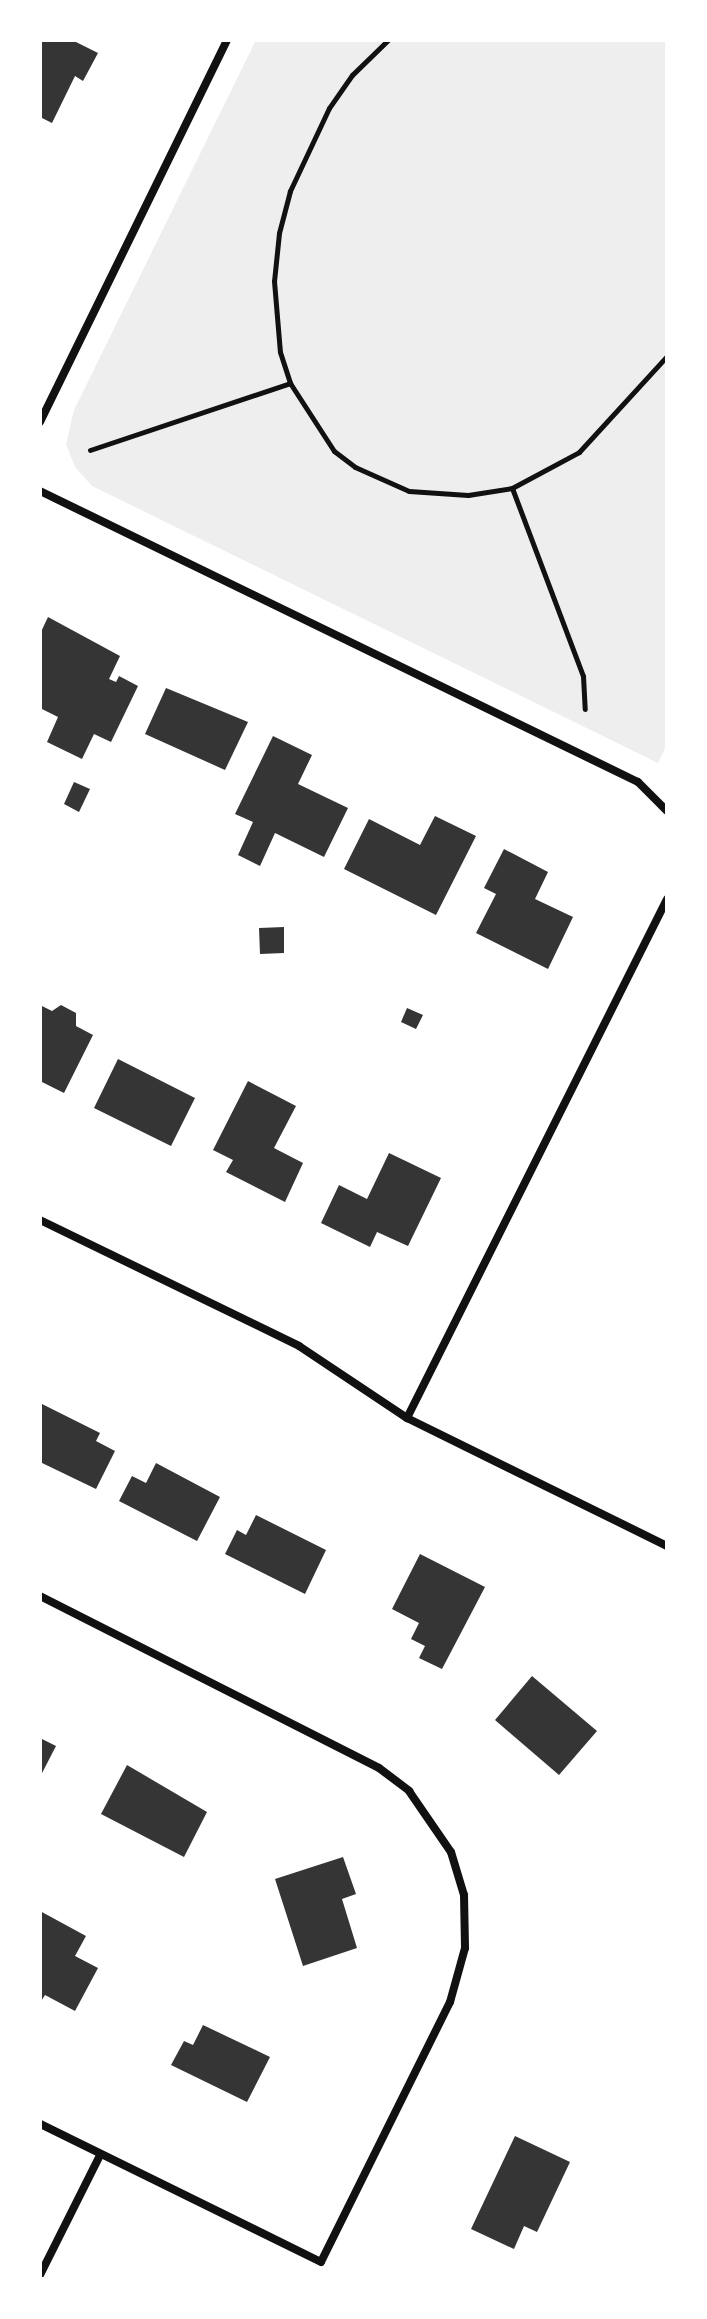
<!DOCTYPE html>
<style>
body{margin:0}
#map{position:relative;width:707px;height:2319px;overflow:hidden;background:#fff;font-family:Spectral,serif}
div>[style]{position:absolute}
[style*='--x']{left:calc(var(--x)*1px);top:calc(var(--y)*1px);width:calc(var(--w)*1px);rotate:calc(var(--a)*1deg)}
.green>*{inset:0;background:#eee}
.building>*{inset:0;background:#353535}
.path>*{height:5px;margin:-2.5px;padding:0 2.5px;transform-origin:2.5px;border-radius:2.5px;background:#111}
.minor>*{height:8px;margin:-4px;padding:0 4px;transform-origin:4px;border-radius:4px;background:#111}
span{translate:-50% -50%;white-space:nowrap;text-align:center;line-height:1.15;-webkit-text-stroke:7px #fff;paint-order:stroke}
.frame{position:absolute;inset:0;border:42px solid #fff;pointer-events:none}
</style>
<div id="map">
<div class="green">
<div style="clip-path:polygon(256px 40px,667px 40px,667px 744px,658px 763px,92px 486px,75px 467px,66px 444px,74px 410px)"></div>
</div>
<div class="building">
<div style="clip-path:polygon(40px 40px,72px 40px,98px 53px,83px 81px,75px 76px,52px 123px,40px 117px)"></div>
<div style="clip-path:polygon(48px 617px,120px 656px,109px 679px,116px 682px,119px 676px,138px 686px,111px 742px,94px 734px,82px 759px,47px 742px,58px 717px,40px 708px,40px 634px)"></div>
<div style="clip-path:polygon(166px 688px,248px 722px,225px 770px,145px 734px)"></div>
<div style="clip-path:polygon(273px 736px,312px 755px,298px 784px,348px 808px,324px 857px,275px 833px,260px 866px,238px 855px,253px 822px,235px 814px)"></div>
<div style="clip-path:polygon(74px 782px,90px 789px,79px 812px,64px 804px)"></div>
<div style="clip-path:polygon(435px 816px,476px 836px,436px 915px,344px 869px,369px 819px,420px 845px)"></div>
<div style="clip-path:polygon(504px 849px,548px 872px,535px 899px,573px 917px,548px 969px,476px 933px,496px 894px,484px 888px)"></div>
<div style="clip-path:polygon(284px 927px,284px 953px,260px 954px,259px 928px)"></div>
<div style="clip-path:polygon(40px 1005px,52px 1011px,61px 1005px,76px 1013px,76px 1026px,93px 1035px,64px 1093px,40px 1081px)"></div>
<div style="clip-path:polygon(407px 1008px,423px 1015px,416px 1029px,401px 1022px)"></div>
<div style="clip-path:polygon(118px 1059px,195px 1098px,171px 1146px,94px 1108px)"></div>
<div style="clip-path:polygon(248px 1081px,296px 1106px,274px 1148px,303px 1163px,285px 1202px,226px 1172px,233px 1160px,213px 1150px)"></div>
<div style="clip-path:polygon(389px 1153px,441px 1178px,408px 1246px,377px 1232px,370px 1247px,321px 1223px,339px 1185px,367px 1199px)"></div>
<div style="clip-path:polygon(40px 1403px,100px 1433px,96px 1441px,115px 1451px,96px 1489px,40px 1462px)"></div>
<div style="clip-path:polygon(156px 1463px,220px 1497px,197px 1541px,119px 1501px,132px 1476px,146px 1483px)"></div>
<div style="clip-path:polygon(256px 1515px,326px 1550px,305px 1594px,225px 1554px,237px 1530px,246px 1535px)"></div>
<div style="clip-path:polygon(420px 1554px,485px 1587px,442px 1669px,419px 1658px,425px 1646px,411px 1639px,419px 1623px,392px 1609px)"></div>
<div style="clip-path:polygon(532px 1676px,597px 1731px,559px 1775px,495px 1720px)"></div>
<div style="clip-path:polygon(40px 1738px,56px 1746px,40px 1777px)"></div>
<div style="clip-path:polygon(127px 1765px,207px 1812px,184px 1857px,101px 1814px)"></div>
<div style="clip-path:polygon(343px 1857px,356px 1894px,342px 1899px,357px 1948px,303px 1966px,275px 1879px)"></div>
<div style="clip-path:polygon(40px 1911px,86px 1936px,75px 1956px,98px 1968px,75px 2011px,45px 1995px,40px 2003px)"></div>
<div style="clip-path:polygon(203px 2025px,270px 2057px,247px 2102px,171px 2065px,184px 2041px,193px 2045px)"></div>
<div style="clip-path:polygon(515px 2136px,570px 2162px,537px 2232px,524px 2226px,514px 2249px,471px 2229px)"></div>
</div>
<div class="path">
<div style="--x:388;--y:40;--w:50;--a:135.8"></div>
<div style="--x:352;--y:75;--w:40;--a:124.9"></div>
<div style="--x:329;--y:108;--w:92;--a:115.2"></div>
<div style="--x:290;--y:191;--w:43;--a:104.7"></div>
<div style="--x:279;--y:233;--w:48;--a:95.9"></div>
<div style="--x:274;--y:281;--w:71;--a:85.2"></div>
<div style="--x:280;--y:352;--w:33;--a:72"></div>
<div style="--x:290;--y:383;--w:81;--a:57.1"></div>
<div style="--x:334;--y:451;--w:26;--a:37"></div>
<div style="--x:355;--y:467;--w:59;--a:24"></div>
<div style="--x:409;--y:491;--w:59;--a:3.9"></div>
<div style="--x:468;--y:495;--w:45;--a:-9"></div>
<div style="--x:512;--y:488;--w:76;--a:-28.2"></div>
<div style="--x:579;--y:452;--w:130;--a:-47.5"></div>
<div style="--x:90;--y:450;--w:211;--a:-18.5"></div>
<div style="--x:512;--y:488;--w:201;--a:69.3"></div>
<div style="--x:583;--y:676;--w:33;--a:87"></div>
</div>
<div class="minor">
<div style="--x:40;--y:422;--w:425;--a:-63.9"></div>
<div style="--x:40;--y:491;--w:665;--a:25.95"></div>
<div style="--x:638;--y:782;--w:41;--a:45"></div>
<div style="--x:40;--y:1220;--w:288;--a:25.9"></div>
<div style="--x:299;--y:1346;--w:130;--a:33.7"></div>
<div style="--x:407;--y:1418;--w:290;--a:26.2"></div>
<div style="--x:407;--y:1418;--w:580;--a:-63.39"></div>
<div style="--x:40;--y:1596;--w:380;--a:26.9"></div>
<div style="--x:379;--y:1768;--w:38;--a:37"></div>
<div style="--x:409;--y:1791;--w:74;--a:55.5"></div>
<div style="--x:451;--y:1852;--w:45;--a:73.2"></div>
<div style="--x:464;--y:1895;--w:53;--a:88.9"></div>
<div style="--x:465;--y:1948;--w:56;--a:105.5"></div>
<div style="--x:450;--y:2002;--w:290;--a:116.4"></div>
<div style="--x:321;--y:2262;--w:313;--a:-153.8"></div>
<div style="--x:40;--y:2275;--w:134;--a:-63.4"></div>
</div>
<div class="frame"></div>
</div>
